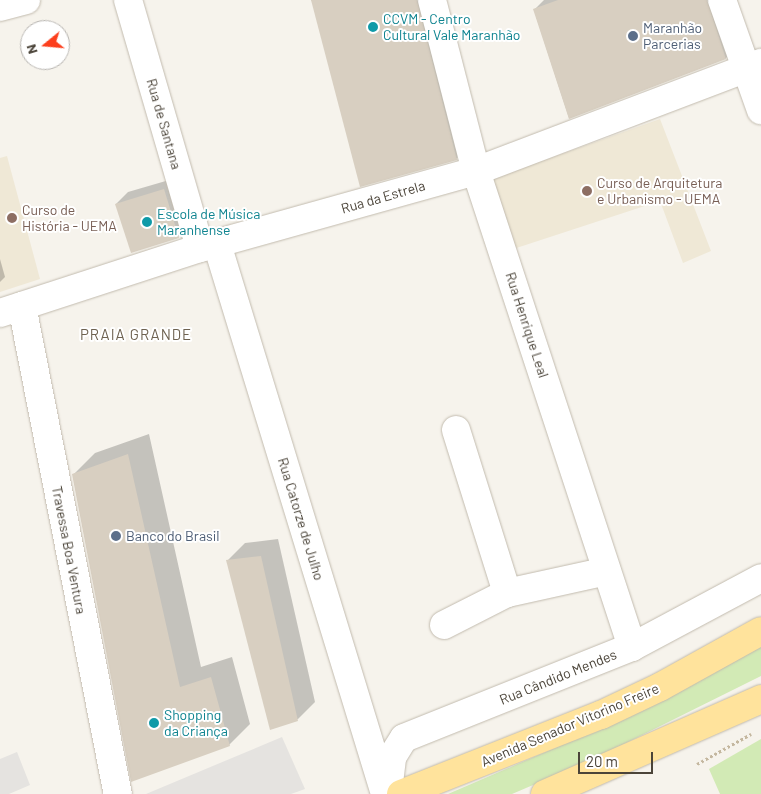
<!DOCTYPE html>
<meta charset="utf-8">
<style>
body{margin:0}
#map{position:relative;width:761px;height:794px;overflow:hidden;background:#f6f3ec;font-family:Barlow,sans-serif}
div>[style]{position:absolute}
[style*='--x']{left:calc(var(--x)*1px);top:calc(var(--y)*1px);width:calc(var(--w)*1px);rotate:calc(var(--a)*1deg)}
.education>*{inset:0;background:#efe8d6}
.green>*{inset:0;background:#d2eab5}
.parking>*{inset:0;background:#e5e3e0}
.shadow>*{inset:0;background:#0003}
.building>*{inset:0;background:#d8cfc1}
.path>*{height:3px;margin-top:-1.5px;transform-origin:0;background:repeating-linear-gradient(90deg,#c4b79f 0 2.5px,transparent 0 5px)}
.roads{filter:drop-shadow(0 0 1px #c2bbae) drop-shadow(0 0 1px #c2bbae)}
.minor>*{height:28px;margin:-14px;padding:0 14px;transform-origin:14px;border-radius:14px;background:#fff}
.major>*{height:28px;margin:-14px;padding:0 14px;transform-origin:14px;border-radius:14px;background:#ffe39c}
.dots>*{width:14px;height:14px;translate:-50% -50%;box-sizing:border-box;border:2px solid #fff;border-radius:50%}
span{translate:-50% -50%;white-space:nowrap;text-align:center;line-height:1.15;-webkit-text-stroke:4px #fff;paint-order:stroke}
.culture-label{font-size:14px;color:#0d838f}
.left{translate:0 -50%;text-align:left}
.service-label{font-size:14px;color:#4e5e75}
.street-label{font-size:14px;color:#4b4439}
.education-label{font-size:14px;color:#785e54}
.neighbourhood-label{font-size:15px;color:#6e6250;letter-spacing:1px}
.north{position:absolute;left:20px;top:20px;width:50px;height:50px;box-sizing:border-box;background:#fff;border:1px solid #b7b4b0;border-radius:50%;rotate:253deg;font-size:14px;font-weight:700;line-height:20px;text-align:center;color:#4b4439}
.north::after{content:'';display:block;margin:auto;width:18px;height:22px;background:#fc3f1d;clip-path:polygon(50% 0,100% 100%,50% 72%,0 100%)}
.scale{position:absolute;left:578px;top:752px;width:75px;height:22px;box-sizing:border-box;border:2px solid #4b4439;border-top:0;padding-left:6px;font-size:15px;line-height:18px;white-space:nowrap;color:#4b4439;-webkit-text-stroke:4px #fff;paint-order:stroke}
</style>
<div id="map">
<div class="education">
<div style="clip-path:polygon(660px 119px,711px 251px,683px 263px,660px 201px,507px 251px,483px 182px)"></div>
<div style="clip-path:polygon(7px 156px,40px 279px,0 292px,0 158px)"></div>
</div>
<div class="green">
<div style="clip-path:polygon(761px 647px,761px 676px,594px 759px,512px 794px,448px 794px,615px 722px)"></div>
<div style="clip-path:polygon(761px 739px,761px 794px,720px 794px,709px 769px)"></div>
</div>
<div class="parking">
<div style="clip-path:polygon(282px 737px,305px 789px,291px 794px,146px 794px)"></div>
<div style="clip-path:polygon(17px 752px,30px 785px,9px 794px,0 794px,0 759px)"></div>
</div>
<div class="shadow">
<div style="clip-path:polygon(311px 0,444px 0,479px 137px,456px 159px)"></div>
<div style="clip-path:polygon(544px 0,732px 0,746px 38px,726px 58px,569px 118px,534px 10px)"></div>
<div style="clip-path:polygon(176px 178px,190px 225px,178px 237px,116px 204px,128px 192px)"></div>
<div style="clip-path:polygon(0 259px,5px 277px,0 282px)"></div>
<div style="clip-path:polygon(149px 434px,201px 667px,232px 657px,250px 724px,229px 745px,132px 780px,74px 474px,95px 453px)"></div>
<div style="clip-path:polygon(278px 539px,315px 702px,298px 719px,271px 729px,228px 560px,245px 543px)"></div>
</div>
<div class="building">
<div style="clip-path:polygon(311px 0,417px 0,457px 160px,360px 187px)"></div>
<div style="clip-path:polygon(558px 0,707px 0,726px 59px,569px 119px,533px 9px)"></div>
<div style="clip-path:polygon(164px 189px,179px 238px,131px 253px,115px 204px)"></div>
<div style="clip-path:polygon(128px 454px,180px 687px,211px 677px,230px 746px,131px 782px,72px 474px)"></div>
<div style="clip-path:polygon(261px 556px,298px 721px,270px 730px,226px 560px)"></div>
</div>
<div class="path">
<div style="--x:697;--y:764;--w:62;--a:-29.1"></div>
</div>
<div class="roads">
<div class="minor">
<div style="--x:128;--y:0;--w:258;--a:73.8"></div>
<div style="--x:432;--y:0;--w:177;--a:75.6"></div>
<div style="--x:476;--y:171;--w:501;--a:71.85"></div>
<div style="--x:722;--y:0;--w:117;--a:70.5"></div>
<div style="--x:0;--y:7;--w:27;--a:-15"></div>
<div style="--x:217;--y:244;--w:575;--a:73.01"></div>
<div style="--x:22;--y:306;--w:497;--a:78.9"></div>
<div style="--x:0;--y:313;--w:210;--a:-18"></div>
<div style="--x:200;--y:248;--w:287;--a:-15.6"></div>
<div style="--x:476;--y:171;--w:305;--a:-20.8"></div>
<div style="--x:456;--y:430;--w:171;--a:72.6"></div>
<div style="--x:507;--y:593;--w:102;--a:-12.4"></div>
<div style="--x:444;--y:625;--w:71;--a:-26.9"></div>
<div style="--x:388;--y:791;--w:34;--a:-83"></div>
<div style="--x:392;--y:757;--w:22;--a:-58"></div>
<div style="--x:404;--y:738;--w:245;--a:-21.8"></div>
<div style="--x:632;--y:647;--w:146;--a:-28.1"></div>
</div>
<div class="major">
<div style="--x:401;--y:794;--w:215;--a:-21.6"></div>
<div style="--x:601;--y:715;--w:65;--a:-25.4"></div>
<div style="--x:660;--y:687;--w:115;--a:-29"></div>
<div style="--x:545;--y:794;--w:236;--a:-23.7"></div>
</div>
</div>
<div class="dots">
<div style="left:373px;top:27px;background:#0f9aa8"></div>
<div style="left:633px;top:36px;background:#5c6f8a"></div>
<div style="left:587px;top:191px;background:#8d6e63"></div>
<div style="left:12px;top:218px;background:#8d6e63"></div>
<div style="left:147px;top:222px;background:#0f9aa8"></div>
<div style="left:116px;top:536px;background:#5c6f8a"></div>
<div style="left:154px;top:723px;background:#0f9aa8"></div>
</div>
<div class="culture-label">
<span class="left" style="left:383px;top:27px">CCVM - Centro<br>Cultural Vale Maranhão</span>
<span class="left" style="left:157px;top:222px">Escola de Música<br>Maranhense</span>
<span class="left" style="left:164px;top:723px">Shopping<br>da Criança</span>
</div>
<div class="service-label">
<span class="left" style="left:643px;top:36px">Maranhão<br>Parcerias</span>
<span class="left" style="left:126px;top:536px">Banco do Brasil</span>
</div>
<div class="street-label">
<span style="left:164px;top:124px;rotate:74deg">Rua de Santana</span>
<span style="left:383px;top:197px;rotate:-16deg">Rua da Estrela</span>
<span style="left:527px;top:325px;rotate:72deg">Rua Henrique Leal</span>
<span style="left:301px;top:519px;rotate:73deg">Rua Catorze de Julho</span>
<span style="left:69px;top:550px;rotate:79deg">Travessa Boa Ventura</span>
<span style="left:558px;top:677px;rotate:-22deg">Rua Cândido Mendes</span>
<span style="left:570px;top:725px;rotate:-23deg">Avenida Senador Vitorino Freire</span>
</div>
<div class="education-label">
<span class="left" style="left:597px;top:191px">Curso de Arquitetura<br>e Urbanismo - UEMA</span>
<span class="left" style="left:22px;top:218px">Curso de<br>História - UEMA</span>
</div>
<div class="neighbourhood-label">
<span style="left:136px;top:335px">PRAIA GRANDE</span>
</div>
<div class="north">N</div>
<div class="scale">20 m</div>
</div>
